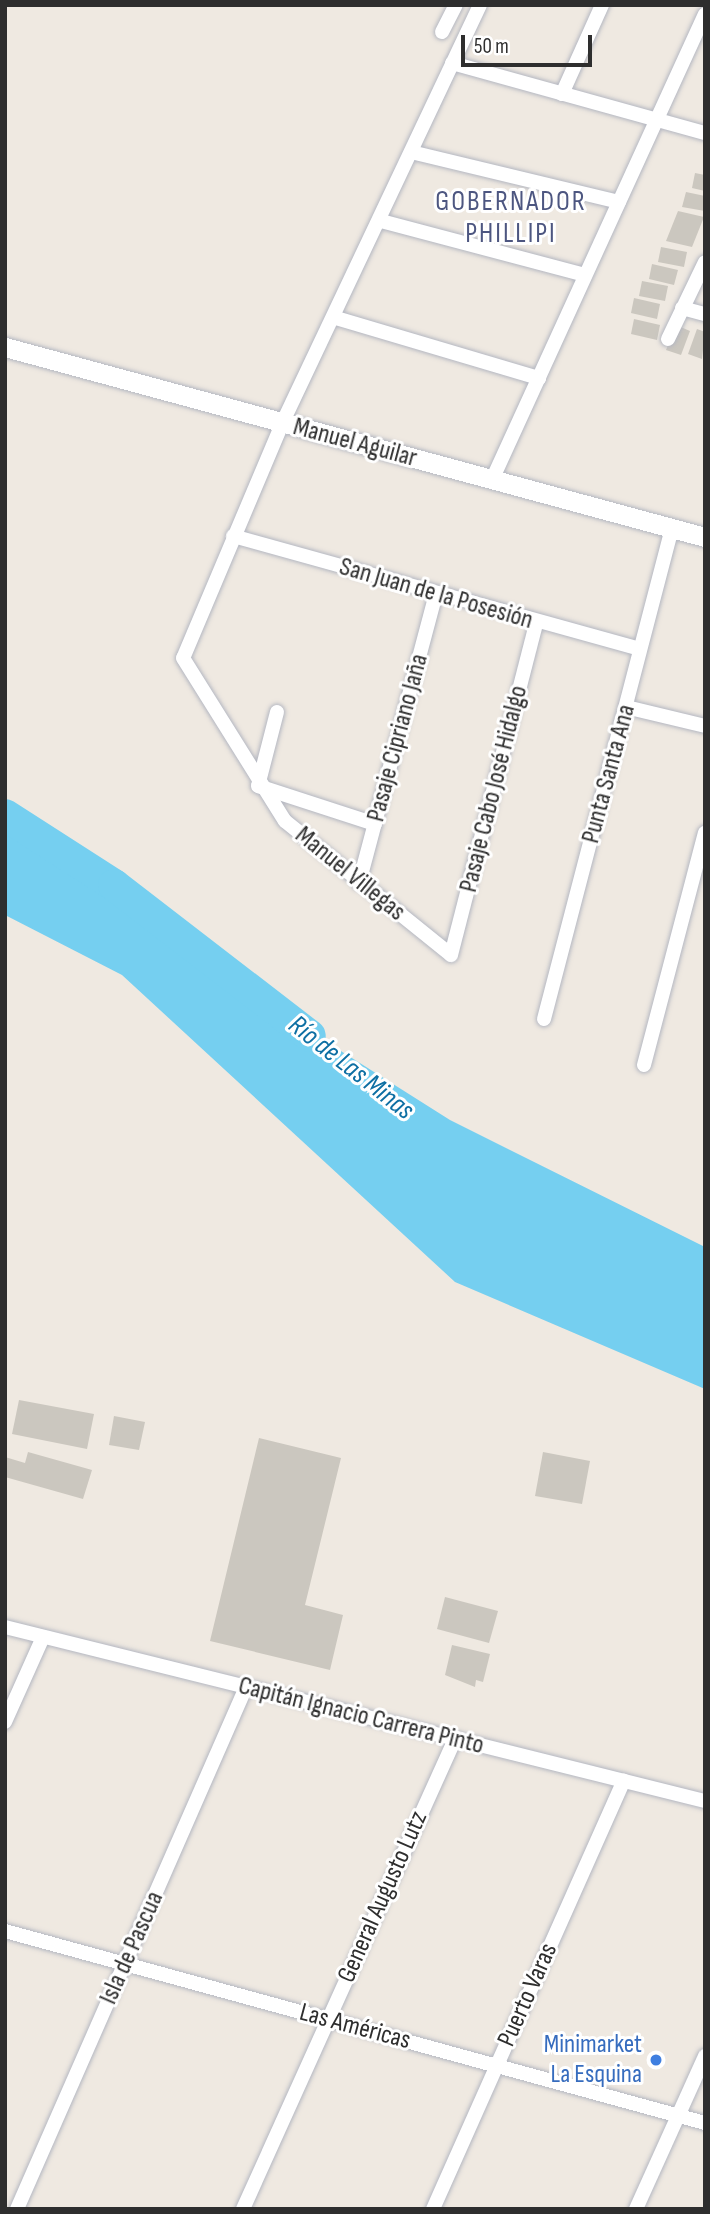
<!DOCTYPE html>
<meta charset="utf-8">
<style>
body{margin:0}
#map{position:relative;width:710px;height:2214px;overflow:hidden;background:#efe9e1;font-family:"Sofia Sans Condensed",sans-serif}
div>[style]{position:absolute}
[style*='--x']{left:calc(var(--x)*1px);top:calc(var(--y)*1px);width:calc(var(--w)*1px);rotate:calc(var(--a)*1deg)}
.water>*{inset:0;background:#75cff0}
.river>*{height:32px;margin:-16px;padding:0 16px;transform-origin:16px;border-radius:16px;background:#75cff0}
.building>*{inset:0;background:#cbc7bf}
.roads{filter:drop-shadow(0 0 2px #b4b7c1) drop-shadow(0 0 2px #b4b7c1)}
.street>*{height:14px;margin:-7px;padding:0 7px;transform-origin:7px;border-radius:7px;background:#fff}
.secondary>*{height:19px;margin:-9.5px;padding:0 9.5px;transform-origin:9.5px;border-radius:9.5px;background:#fff}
.dots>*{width:19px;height:19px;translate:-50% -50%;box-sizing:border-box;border:4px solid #fff;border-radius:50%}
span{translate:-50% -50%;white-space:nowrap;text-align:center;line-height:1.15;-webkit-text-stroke:6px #fff;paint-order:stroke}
.street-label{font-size:26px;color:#2e2e2e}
.shop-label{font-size:26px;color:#366cbe}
.right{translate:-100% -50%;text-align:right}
.neighbourhood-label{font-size:28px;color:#4d5680;letter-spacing:2px}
.water-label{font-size:28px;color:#0d6fa3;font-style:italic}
.frame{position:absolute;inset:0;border:7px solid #2e2e2e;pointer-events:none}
.scale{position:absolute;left:461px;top:35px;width:131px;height:32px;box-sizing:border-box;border:4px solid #2e2e2e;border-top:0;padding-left:9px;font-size:21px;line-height:24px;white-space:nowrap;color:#2e2e2e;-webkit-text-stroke:5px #fff;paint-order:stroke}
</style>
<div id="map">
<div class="water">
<div style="clip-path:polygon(5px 807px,276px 1010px,450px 1120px,705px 1247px,705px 1389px,455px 1282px,122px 975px,5px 915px)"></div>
</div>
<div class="river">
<div style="--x:5;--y:815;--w:130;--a:32.7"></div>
<div style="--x:114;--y:885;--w:247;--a:37.6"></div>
</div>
<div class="building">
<div style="clip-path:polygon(695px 173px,705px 175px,705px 191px,692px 188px)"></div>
<div style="clip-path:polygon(686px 192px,705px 196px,705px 211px,682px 207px)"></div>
<div style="clip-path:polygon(678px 211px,704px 217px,692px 247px,666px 241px)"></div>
<div style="clip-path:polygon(661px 247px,687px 252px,684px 267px,658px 262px)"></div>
<div style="clip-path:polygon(652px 264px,678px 270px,674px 285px,649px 279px)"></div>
<div style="clip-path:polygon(642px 281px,668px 286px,665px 301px,639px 296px)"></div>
<div style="clip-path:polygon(634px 298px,660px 304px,657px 319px,631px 313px)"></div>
<div style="clip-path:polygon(634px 319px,660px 325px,657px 340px,631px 334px)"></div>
<div style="clip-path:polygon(676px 325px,690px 331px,681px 355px,666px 350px)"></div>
<div style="clip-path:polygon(697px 329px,705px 332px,702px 359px,688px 354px)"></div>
<div style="clip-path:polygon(19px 1400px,94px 1414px,87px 1449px,12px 1434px)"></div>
<div style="clip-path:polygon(114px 1416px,145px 1422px,139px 1450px,109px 1445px)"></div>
<div style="clip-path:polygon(259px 1438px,341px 1458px,305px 1605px,343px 1615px,330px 1670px,210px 1641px)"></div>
<div style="clip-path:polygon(28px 1452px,92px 1470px,83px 1499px,5px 1477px,5px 1457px,25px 1463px)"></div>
<div style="clip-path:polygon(543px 1452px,590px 1461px,582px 1504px,535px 1496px)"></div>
<div style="clip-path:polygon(445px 1597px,498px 1611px,489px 1643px,437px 1629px)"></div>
<div style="clip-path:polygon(452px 1645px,490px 1654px,483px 1682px,476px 1680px,475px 1687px,445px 1675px)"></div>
</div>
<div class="roads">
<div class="street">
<div style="--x:480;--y:5;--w:463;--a:115.3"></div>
<div style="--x:282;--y:424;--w:254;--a:112.9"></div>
<div style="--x:183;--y:658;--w:192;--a:58"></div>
<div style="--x:285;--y:821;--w:213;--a:38.9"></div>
<div style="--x:451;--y:955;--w:343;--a:-75.6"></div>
<div style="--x:442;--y:32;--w:30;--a:-63"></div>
<div style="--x:452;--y:63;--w:263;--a:15.5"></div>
<div style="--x:562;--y:94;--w:98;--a:-65.8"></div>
<div style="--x:411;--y:152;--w:214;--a:13.5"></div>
<div style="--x:381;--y:221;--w:211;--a:14.8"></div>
<div style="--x:682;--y:308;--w:24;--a:15"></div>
<div style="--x:336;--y:318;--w:212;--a:16.5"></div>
<div style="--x:668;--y:339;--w:85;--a:-64.3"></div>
<div style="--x:492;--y:480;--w:512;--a:-65.44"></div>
<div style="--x:233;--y:536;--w:422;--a:15.5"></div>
<div style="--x:626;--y:707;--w:81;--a:13.5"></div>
<div style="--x:277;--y:712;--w:76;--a:104.4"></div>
<div style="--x:258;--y:786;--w:123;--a:18"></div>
<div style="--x:359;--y:883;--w:299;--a:-75.1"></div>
<div style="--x:544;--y:1019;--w:507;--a:-75.39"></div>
<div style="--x:644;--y:1065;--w:240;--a:-75.3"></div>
<div style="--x:5;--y:1627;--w:721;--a:13.96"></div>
<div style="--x:5;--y:1722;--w:93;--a:-65.9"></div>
<div style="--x:5;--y:1931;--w:726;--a:15.34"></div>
<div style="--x:17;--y:2209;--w:570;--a:-66.31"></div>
<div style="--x:243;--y:2209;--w:516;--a:-65.72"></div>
<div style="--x:433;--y:2209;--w:469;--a:-66"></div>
<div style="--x:636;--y:2209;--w:168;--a:-65.7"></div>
</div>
<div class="secondary">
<div style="--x:5;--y:347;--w:725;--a:15.19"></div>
</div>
</div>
<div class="dots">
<div style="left:656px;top:2060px;background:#3f7fe0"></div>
</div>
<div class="street-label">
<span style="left:355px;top:443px;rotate:15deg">Manuel Aguilar</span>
<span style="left:436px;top:594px;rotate:16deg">San Juan de la Posesión</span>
<span style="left:398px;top:738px;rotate:-75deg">Pasaje Cipriano Jaña</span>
<span style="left:609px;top:774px;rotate:-75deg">Punta Santa Ana</span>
<span style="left:494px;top:789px;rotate:-76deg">Pasaje Cabo José Hidalgo</span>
<span style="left:350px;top:874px;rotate:39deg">Manuel Villegas</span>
<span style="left:361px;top:1716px;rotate:14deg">Capitán Ignacio Carrera Pinto</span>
<span style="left:383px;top:1897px;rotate:-66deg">General Augusto Lutz</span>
<span style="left:132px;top:1948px;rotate:-66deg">Isla de Pascua</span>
<span style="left:528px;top:1995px;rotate:-66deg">Puerto Varas</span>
<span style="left:355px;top:2027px;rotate:15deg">Las Américas</span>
</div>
<div class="shop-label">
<span class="right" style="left:642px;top:2060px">Minimarket<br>La Esquina</span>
</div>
<div class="neighbourhood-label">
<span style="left:511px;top:218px">GOBERNADOR<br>PHILLIPI</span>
</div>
<div class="water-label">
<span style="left:351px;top:1068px;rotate:38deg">Río de Las Minas</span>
</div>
<div class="frame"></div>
<div class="scale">50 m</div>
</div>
